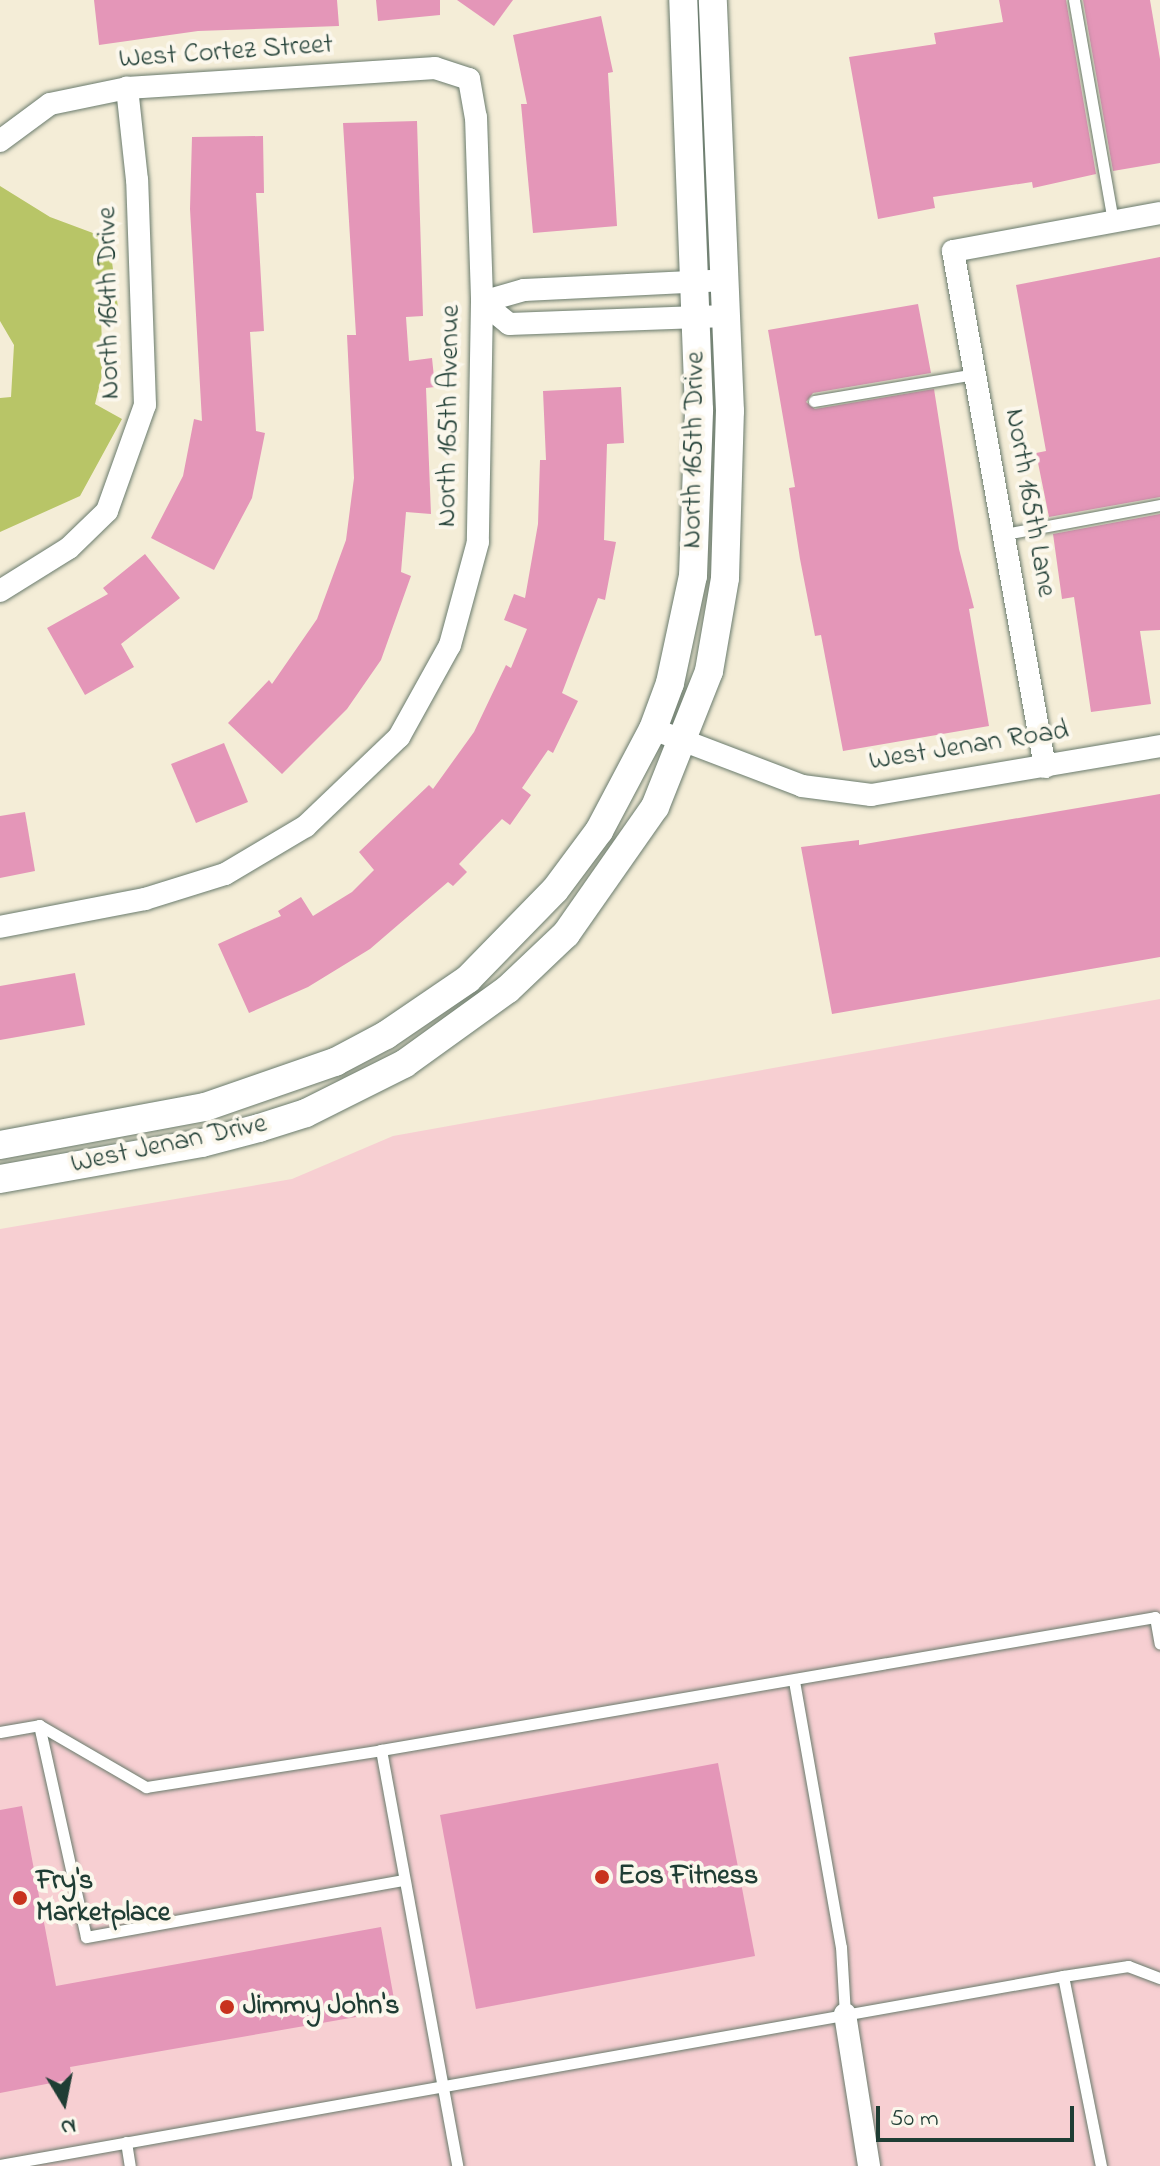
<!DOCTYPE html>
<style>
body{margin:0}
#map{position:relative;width:1160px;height:2166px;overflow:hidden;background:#f4edd7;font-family:"Indie Flower",sans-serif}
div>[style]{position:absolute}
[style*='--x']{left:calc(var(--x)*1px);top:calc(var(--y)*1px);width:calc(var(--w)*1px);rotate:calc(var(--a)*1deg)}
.built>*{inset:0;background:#f7cfd2}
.green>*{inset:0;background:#b8c567}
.building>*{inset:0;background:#e496b8}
.roads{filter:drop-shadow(0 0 2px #6a7b6d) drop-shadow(0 0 2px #6a7b6d)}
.service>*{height:11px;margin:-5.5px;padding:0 5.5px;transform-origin:5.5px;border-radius:5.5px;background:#fff}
.minor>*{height:22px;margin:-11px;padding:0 11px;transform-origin:11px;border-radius:11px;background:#fff}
.tertiary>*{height:28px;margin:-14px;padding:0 14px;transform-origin:14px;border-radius:14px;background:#fff}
.dots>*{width:22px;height:22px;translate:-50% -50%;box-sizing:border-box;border:4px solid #fbf7ec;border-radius:50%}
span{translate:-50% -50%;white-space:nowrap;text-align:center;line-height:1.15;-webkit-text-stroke:8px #fbf7ec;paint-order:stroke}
.street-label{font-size:28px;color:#1f3d34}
.poi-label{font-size:28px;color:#1f3d34;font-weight:700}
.left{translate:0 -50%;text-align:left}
.north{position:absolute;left:24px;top:2062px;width:80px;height:80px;-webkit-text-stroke:6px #fbf7ec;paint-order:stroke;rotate:170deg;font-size:22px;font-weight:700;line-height:32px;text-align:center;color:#1f3d34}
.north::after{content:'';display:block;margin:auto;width:28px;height:36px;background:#1f3d34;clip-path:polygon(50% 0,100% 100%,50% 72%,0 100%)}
.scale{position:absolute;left:876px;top:2106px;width:198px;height:36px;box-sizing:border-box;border:4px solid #1f3d34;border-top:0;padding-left:10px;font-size:24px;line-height:28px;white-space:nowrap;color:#1f3d34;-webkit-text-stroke:6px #fbf7ec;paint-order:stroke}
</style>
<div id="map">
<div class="built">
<div style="clip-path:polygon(1160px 999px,1160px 2166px,0 2166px,0 1229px,292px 1179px,393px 1136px)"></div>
</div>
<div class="green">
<div style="clip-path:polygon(0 186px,50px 217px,109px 239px,118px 308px,101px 318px,103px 371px,95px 404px,122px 419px,80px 496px,0 532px,0 398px,11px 397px,14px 345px,0 321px)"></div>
</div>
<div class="building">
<div style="clip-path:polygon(94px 0,337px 0,339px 26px,198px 31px,99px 45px)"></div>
<div style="clip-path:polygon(376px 0,440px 0,440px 15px,378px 21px)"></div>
<div style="clip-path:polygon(457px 0,513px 0,494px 26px)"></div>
<div style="clip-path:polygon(999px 0,1066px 0,1096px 174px,1033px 188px,1032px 182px,933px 197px,935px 208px,878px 219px,849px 57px,936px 44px,934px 33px,1003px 22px)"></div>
<div style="clip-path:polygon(1083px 0,1150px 0,1160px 59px,1160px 163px,1113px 171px)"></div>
<div style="clip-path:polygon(601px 16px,613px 72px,608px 73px,617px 226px,533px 233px,521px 104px,527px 104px,513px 35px)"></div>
<div style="clip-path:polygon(417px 121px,423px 316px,406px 317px,409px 361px,432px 358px,435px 387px,426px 388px,431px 514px,406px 512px,401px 572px,411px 576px,381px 660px,347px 709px,282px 774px,228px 723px,269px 680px,272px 684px,317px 619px,346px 540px,354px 478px,347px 335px,356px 335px,343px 123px)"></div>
<div style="clip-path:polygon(263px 136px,264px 193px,256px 193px,264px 331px,250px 332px,256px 431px,265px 433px,252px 498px,214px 570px,151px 538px,183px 476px,194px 419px,202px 421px,190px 209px,192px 137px)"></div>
<div style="clip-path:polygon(1160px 257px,1160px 497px,1049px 517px,1036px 453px,1046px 451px,1016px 285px)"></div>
<div style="clip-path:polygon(918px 304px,931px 373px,813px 393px,806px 402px,815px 409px,934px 389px,959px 549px,974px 608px,969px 609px,989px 726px,843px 751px,821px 635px,815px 636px,800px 559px,789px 488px,795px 487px,768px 330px)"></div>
<div style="clip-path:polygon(621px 387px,624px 443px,607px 444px,604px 540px,616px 542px,605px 600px,598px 598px,562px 693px,578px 701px,553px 753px,548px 750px,522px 788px,531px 795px,510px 825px,502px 819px,459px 864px,467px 872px,453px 886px,448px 882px,370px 949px,308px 987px,249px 1013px,218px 944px,281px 916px,278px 911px,301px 897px,313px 916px,352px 892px,374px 870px,359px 852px,429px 785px,433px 789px,474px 732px,506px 665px,511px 668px,527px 629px,504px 620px,514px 594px,525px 598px,538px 524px,540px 460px,546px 460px,543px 391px)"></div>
<div style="clip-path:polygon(1160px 514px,1160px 630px,1140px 631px,1151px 704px,1091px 712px,1074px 597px,1062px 599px,1053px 534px)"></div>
<div style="clip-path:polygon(145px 554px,180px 598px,121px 644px,134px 667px,85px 695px,47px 628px,108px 594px,103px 588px)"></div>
<div style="clip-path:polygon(224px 743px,248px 802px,196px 823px,171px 764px)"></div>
<div style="clip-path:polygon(1160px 794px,1160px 957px,832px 1014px,801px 847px,859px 840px,859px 845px)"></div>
<div style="clip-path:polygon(25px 812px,35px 871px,0 878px,0 816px)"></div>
<div style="clip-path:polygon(75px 973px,85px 1025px,0 1040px,0 986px)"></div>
<div style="clip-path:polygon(718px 1763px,755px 1956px,476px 2009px,440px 1815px)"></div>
<div style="clip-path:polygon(22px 1806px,56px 1986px,381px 1927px,396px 2010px,70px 2067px,72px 2079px,0 2093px,0 1810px)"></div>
</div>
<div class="roads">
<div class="service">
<div style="--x:1074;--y:0;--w:225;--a:80"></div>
<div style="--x:814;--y:401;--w:163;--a:-9.5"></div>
<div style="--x:1005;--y:534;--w:158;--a:-10.6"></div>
<div style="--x:794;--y:1681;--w:270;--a:80"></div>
<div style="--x:841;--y:1947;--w:67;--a:86.6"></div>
<div style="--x:39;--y:1725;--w:217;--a:77.5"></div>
<div style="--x:86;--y:1937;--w:323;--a:-10.2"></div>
<div style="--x:0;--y:1732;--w:40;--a:-10"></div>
<div style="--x:39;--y:1725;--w:124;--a:30.1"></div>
<div style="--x:146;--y:1787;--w:238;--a:-8.9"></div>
<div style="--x:381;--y:1750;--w:423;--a:79.6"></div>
<div style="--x:381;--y:1750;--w:785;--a:-9.75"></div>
<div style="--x:1155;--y:1617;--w:27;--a:80"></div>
<div style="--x:1063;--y:1976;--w:194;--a:78.7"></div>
<div style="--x:126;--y:2142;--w:24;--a:81"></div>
<div style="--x:0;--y:2165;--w:1080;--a:-10.08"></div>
<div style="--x:1063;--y:1976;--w:66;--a:-8.7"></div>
<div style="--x:1128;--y:1966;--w:34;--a:21"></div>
</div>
<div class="minor">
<div style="--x:0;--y:141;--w:62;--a:-36.5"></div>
<div style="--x:50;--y:104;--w:79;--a:-11.7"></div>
<div style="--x:127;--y:88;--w:309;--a:-3.7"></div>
<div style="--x:435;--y:68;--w:36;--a:18"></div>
<div style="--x:469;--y:79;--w:39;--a:80"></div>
<div style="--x:476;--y:117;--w:185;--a:88.1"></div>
<div style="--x:482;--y:302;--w:240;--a:91"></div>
<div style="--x:478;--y:542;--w:107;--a:105.2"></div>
<div style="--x:450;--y:645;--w:105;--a:119"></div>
<div style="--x:399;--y:737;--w:129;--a:136.3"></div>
<div style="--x:306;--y:826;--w:94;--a:149.3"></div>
<div style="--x:225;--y:874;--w:84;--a:162.6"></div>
<div style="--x:145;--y:899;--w:148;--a:169.1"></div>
<div style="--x:482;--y:302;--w:35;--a:39"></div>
<div style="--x:509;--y:324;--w:217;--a:-2.1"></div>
<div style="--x:482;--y:302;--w:44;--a:-15.9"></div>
<div style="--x:524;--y:290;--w:187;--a:-2.8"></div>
<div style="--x:0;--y:591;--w:81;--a:-31.9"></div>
<div style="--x:69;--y:548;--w:53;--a:-44.2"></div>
<div style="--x:107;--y:511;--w:113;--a:-70.3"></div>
<div style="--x:145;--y:405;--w:225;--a:-92"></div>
<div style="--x:137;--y:180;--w:93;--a:-96.2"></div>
<div style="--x:653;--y:729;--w:160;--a:20.9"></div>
<div style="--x:802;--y:786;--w:70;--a:7.4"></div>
<div style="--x:871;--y:795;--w:293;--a:-9.6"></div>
<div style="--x:1045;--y:767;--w:524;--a:-100.11"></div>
<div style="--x:953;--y:251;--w:210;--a:-10.4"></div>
<div style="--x:845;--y:2014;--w:154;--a:81"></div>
</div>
<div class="tertiary">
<div style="--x:0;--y:1145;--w:208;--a:-10.5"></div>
<div style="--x:205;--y:1107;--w:138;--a:-19.1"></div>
<div style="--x:335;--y:1062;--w:58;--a:-27.9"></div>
<div style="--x:386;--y:1035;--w:99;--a:-34.3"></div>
<div style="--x:468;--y:979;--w:124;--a:-45.7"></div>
<div style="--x:555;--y:890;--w:74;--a:-53.3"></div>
<div style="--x:599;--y:831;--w:115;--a:-62.1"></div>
<div style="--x:653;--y:729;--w:49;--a:-69.7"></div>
<div style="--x:670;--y:683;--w:109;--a:-77.9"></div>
<div style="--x:693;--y:576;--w:166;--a:-87.9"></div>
<div style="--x:699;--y:410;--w:410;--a:-92.2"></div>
<div style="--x:0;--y:1179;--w:205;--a:-10.1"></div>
<div style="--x:202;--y:1143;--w:59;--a:-14.7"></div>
<div style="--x:259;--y:1128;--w:49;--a:-17.7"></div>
<div style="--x:306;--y:1113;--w:110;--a:-26.6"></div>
<div style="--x:404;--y:1064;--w:128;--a:-35.8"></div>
<div style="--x:508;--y:989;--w:80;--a:-43.5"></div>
<div style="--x:566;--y:934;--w:155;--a:-55"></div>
<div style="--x:655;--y:807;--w:146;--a:-68.3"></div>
<div style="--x:709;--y:671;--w:94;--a:-80.2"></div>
<div style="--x:725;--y:578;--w:167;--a:-88.3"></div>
<div style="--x:730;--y:411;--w:411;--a:-92.4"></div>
</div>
</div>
<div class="dots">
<div style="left:602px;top:1877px;background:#c8321e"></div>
<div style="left:20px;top:1898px;background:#c8321e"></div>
<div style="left:227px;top:2007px;background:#c8321e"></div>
</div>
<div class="street-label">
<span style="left:226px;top:53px;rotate:-4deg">West Cortez Street</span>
<span style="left:110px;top:303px;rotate:-91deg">North 164th Drive</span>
<span style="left:450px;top:416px;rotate:-89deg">North 165th Avenue</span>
<span style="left:695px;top:450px;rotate:-89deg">North 165th Drive</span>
<span style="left:1029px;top:503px;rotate:80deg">North 165th Lane</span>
<span style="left:969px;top:747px;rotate:-9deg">West Jenan Road</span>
<span style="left:169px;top:1145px;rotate:-12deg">West Jenan Drive</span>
</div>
<div class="poi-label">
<span class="left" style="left:618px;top:1877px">Eos Fitness</span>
<span class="left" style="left:36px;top:1898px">Fry's<br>Marketplace</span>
<span class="left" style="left:243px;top:2007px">Jimmy John's</span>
</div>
<div class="north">N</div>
<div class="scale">50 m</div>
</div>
